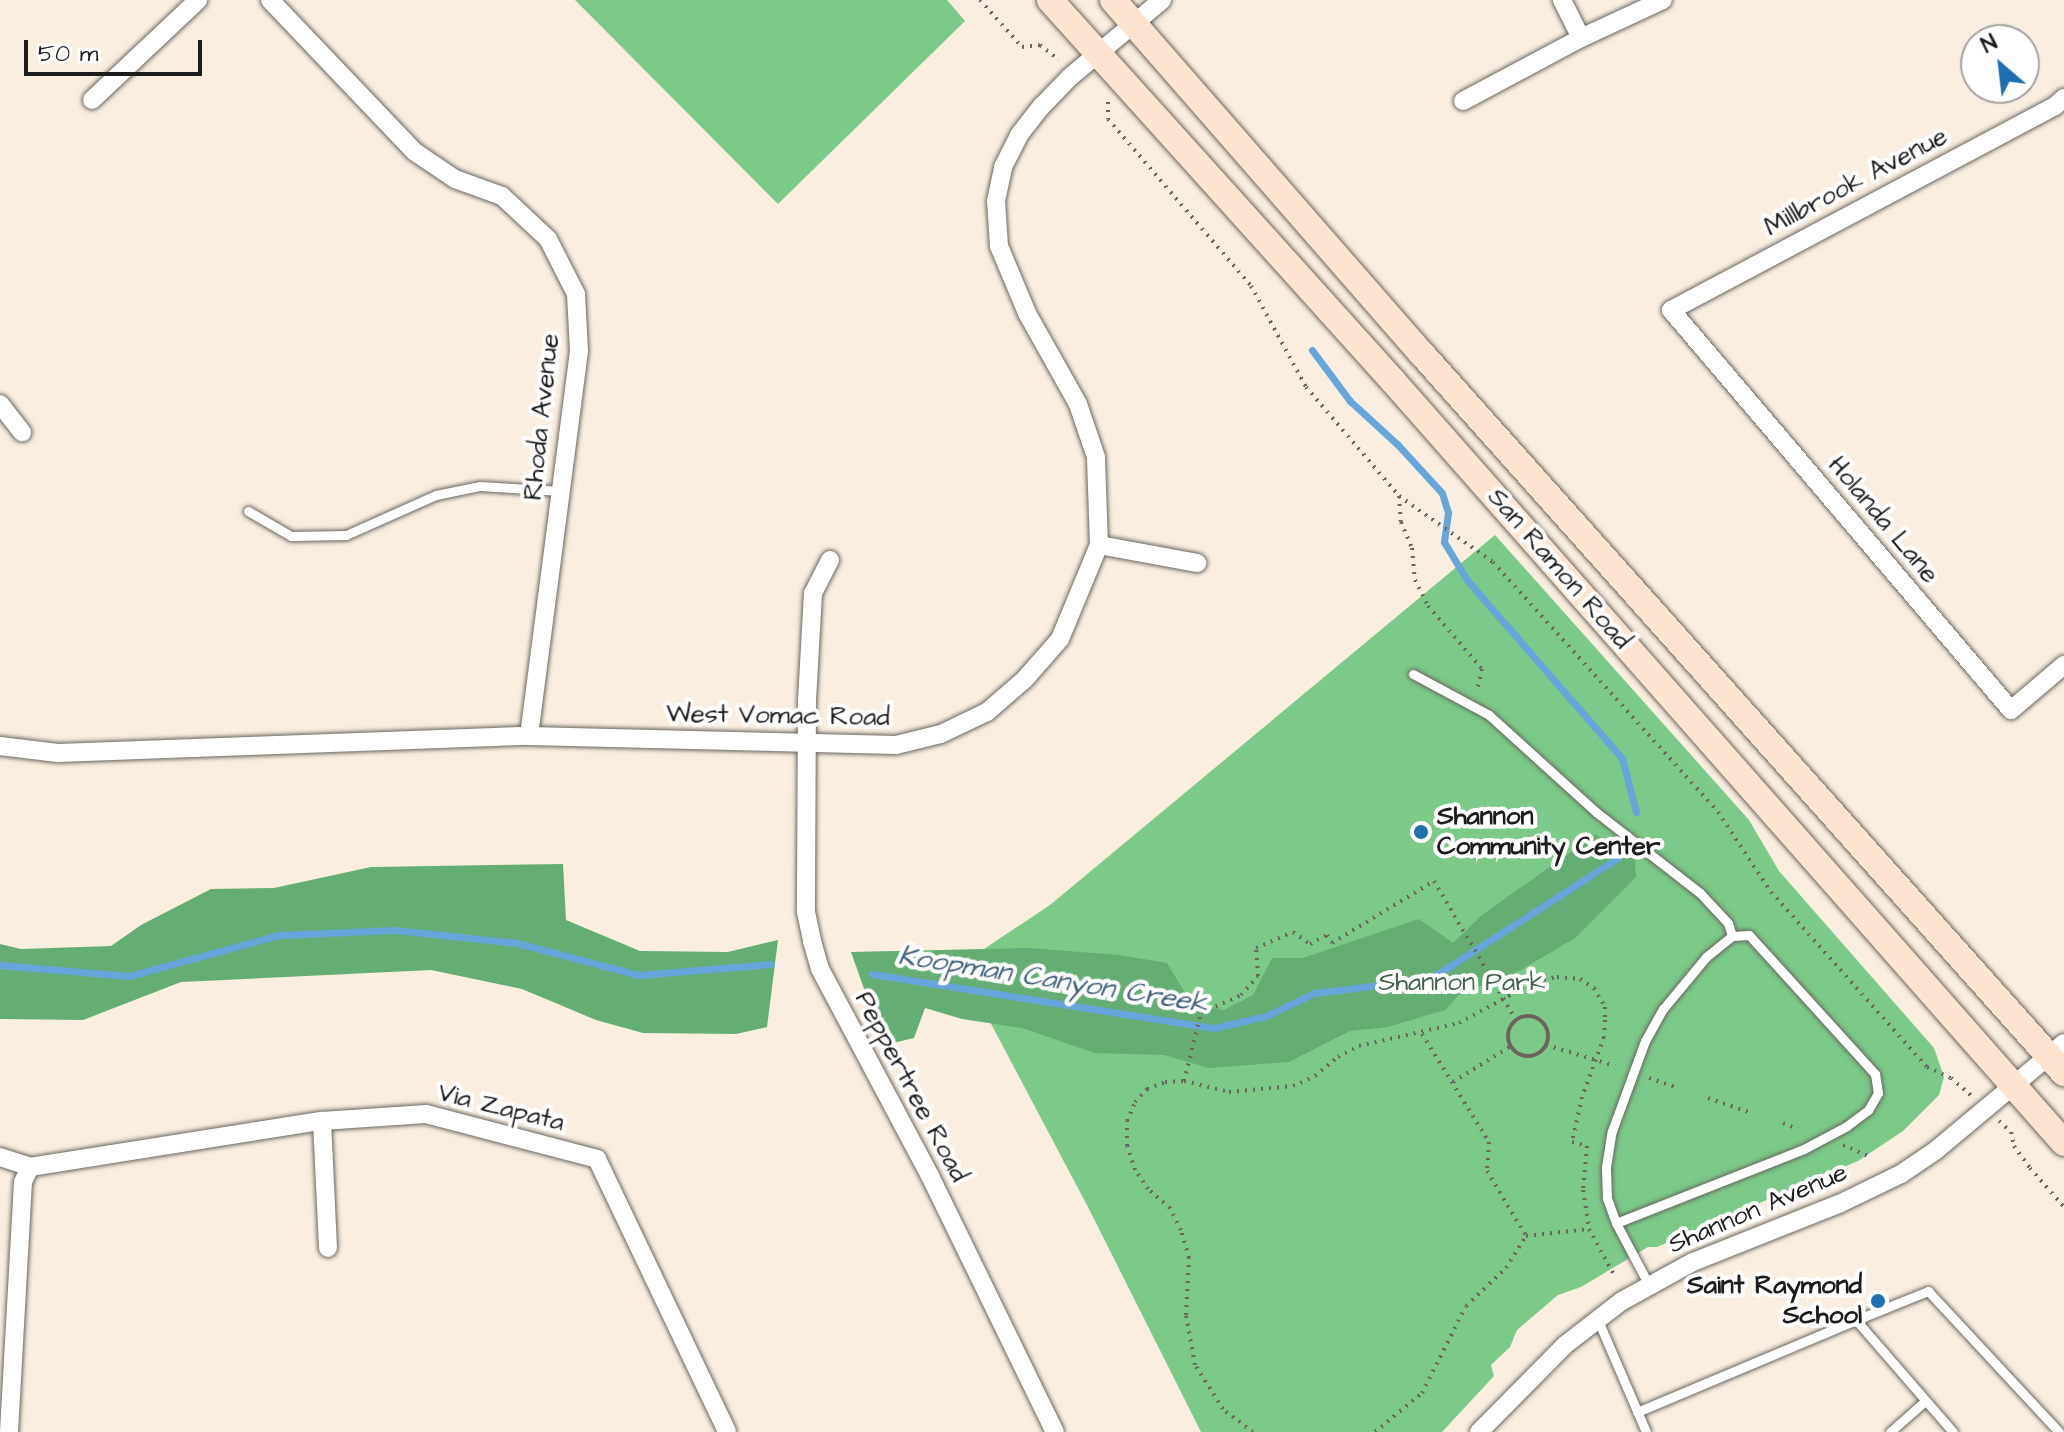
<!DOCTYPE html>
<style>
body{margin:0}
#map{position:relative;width:2064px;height:1432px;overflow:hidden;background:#f9eedf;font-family:"Architects Daughter",sans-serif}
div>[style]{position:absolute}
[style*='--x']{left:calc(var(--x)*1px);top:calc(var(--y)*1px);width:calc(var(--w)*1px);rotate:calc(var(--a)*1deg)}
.green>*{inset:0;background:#7bca8a}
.forest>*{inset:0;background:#64ae76}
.stream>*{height:7px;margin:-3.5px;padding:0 3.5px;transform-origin:3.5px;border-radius:3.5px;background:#67a6da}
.path>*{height:4px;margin-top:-2px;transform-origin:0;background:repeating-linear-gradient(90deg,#696660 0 2px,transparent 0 8px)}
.path>.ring{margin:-2px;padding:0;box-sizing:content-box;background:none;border:4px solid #696660;border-radius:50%}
.roads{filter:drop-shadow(0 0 2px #696660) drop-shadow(0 0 2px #696660)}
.service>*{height:9px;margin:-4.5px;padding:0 4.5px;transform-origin:4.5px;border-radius:4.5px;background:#fff}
.minor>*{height:18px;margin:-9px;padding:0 9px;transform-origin:9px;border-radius:9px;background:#fff}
.secondary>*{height:26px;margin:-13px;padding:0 13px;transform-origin:13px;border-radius:13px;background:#fde4d0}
.dots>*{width:22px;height:22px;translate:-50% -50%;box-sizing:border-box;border:4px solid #fff;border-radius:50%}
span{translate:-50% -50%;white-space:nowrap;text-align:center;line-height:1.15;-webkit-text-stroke:8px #fff;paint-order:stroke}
.street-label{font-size:26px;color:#1c1c1c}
.poi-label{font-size:26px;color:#1c1c1c;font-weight:700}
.left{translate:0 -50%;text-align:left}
.right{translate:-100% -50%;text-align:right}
.park-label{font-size:26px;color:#426248}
.water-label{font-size:28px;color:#42617b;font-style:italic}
.north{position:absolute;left:1960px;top:24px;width:80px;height:80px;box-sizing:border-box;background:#fff;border:2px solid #a4a4a4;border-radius:50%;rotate:332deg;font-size:22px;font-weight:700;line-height:32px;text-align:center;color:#1c1c1c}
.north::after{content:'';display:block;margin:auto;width:28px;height:36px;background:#1f6fb2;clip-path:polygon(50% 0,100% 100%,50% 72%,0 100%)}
.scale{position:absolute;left:24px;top:40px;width:178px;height:36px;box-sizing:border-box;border:4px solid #1c1c1c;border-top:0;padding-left:10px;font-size:24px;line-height:28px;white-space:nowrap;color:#1c1c1c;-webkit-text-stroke:6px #fff;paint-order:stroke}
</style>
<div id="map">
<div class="green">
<div style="clip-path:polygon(575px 0,947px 0,965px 21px,778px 204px)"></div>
<div style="clip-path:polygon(1495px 535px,1749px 820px,1779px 871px,1934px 1048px,1944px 1077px,1939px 1095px,1903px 1131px,1858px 1161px,1657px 1247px,1648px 1247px,1581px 1287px,1558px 1295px,1517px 1330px,1510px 1347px,1491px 1365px,1494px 1376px,1442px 1432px,1201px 1432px,1089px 1209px,960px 965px,1050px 905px)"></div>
</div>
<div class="forest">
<div style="clip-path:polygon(1596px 834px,1635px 860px,1636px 877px,1575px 938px,1521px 970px,1459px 995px,1445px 1010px,1388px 1027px,1350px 1031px,1289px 1062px,1209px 1068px,1164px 1055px,1095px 1053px,1022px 1028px,962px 1019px,925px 1008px,914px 1038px,884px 1045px,851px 952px,1030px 948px,1119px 955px,1167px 963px,1188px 998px,1223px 1010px,1253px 995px,1272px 958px,1303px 958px,1419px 919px,1453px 943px,1482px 915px)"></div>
<div style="clip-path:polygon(563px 864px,566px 920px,640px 951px,728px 952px,778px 940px,767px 1027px,736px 1034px,643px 1033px,596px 1020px,522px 989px,431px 970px,181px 982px,83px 1020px,0 1019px,0 944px,21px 949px,111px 946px,141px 925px,211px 889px,274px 888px,371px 867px)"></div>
</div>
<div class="stream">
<div style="--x:1312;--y:350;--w:64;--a:53.3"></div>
<div style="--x:1350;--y:401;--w:65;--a:42.5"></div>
<div style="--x:1398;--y:445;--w:65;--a:47.5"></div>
<div style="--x:1442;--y:493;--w:21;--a:73"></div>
<div style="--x:1448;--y:513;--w:29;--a:98"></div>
<div style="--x:1444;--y:542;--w:44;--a:58.8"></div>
<div style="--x:1467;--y:580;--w:236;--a:49"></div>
<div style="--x:1622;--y:758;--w:56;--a:75.5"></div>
<div style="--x:0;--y:965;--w:129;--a:4.9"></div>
<div style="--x:129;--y:976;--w:156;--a:-15.3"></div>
<div style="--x:279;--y:935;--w:116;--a:-2.5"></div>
<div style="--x:395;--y:930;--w:123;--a:6.1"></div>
<div style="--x:517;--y:943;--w:125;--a:14.8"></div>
<div style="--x:638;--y:975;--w:133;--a:-4.7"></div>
<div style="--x:872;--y:974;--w:346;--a:9"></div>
<div style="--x:1214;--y:1028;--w:53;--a:-13"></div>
<div style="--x:1266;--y:1016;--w:53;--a:-25.6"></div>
<div style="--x:1314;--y:993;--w:117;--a:-6.9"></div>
<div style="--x:1430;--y:979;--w:224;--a:-32.8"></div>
</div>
<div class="path">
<div style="--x:980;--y:0;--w:63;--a:48.2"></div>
<div style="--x:1022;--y:47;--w:18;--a:-6"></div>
<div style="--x:1040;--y:45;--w:24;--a:38"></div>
<div style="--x:1108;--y:102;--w:17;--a:90"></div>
<div style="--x:1108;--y:119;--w:220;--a:49.4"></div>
<div style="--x:1251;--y:286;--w:115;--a:61.4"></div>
<div style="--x:1306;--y:387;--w:143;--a:49.5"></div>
<div style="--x:1399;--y:496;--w:115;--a:35.1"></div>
<div style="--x:1493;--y:562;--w:336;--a:48"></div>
<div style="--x:1718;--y:812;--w:96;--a:56.5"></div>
<div style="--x:1771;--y:892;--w:234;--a:48.3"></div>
<div style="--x:1927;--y:1067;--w:26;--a:25"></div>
<div style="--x:1951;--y:1078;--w:28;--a:41"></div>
<div style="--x:1399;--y:496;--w:26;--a:86"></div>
<div style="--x:1401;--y:522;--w:28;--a:67"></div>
<div style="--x:1412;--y:548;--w:32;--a:85"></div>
<div style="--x:1415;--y:580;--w:29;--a:63"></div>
<div style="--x:1428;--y:606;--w:83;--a:49.4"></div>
<div style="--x:1482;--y:669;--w:23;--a:103"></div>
<div class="ring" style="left:1508px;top:1016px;width:36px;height:36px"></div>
<div style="--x:1422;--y:1034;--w:127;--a:58.2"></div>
<div style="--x:1489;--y:1142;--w:29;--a:94"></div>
<div style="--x:1487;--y:1171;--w:76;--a:59"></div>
<div style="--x:1546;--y:1045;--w:72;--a:16.9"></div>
<div style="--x:1649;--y:1078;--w:28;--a:19"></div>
<div style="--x:1184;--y:1081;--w:70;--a:-76"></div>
<div style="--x:1201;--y:1013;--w:44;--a:-24.2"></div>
<div style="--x:1241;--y:995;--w:25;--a:-48"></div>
<div style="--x:1258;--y:976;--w:28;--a:-94"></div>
<div style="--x:1256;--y:948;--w:40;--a:-23.4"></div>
<div style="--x:1293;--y:932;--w:21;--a:35"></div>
<div style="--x:1310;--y:944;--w:19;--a:-28"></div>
<div style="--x:1327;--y:935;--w:9;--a:58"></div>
<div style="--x:1332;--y:943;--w:119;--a:-31.3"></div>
<div style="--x:1434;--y:881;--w:161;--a:59.5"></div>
<div style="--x:1453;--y:1082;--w:68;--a:-31.8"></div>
<div style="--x:1708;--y:1098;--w:46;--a:19.2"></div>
<div style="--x:1999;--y:1121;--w:16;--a:43"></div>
<div style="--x:2011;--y:1132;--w:14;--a:78"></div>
<div style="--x:2014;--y:1146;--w:27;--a:54"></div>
<div style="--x:2030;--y:1168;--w:52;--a:48.9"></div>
<div style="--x:1783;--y:1123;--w:16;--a:22"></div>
<div style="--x:1843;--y:1145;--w:30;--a:24"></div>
<div style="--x:1253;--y:1432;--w:38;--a:-143"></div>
<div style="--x:1223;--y:1409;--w:52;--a:-122.5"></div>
<div style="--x:1195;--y:1365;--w:51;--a:-100.2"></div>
<div style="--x:1186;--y:1315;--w:57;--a:-87"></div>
<div style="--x:1189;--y:1258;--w:29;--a:-106"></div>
<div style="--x:1181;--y:1230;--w:25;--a:-117"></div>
<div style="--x:1170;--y:1208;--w:29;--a:-139"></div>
<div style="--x:1148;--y:1189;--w:23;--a:-124"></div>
<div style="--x:1135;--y:1170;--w:25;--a:-108"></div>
<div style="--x:1127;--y:1146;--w:25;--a:-90"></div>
<div style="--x:1127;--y:1121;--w:21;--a:-67"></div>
<div style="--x:1135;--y:1102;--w:18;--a:-47"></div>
<div style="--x:1147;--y:1089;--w:19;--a:-21"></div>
<div style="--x:1165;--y:1082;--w:19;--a:-3"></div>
<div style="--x:1184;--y:1081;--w:46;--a:13.7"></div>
<div style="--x:1229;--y:1092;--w:64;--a:-5.4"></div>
<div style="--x:1293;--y:1086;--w:24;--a:-24"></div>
<div style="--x:1315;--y:1076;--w:30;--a:-40"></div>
<div style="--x:1338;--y:1057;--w:24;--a:-28"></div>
<div style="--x:1359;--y:1046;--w:103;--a:-13"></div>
<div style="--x:1459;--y:1023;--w:88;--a:-28.6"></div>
<div style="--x:1536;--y:981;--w:21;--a:-11"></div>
<div style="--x:1557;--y:977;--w:23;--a:5"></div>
<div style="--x:1580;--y:979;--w:17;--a:33"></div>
<div style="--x:1594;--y:988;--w:22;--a:60"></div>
<div style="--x:1605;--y:1007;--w:13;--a:90"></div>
<div style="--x:1605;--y:1020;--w:17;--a:93"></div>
<div style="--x:1604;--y:1037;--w:64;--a:110.1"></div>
<div style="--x:1582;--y:1097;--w:46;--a:102.5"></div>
<div style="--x:1572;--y:1142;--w:16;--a:15"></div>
<div style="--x:1587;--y:1146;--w:44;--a:95.2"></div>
<div style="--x:1583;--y:1190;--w:39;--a:81"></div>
<div style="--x:1589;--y:1229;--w:50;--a:61.4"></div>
<div style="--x:1375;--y:1432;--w:61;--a:-39.7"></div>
<div style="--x:1422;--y:1393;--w:97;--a:-63.2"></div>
<div style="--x:1466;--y:1306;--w:55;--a:-43.5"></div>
<div style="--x:1506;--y:1268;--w:38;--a:-58"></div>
<div style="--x:1526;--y:1236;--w:63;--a:-6.3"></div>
</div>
<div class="roads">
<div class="service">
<div style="--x:248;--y:511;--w:50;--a:30.2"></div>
<div style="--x:291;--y:536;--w:55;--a:-1"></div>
<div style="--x:346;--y:535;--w:98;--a:-24"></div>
<div style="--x:436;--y:495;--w:45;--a:-11.6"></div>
<div style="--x:480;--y:486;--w:81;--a:3.5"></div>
<div style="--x:1413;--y:674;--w:86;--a:28.3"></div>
<div style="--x:1489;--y:715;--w:144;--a:42.2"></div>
<div style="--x:1596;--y:812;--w:132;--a:37.9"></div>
<div style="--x:1700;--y:893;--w:41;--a:47"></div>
<div style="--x:1728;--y:923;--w:14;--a:73"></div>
<div style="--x:1616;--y:1223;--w:27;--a:-110"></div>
<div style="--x:1607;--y:1198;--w:31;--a:-92"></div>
<div style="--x:1606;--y:1167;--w:36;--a:-81"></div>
<div style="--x:1612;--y:1131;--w:96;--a:-69.9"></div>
<div style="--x:1645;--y:1041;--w:37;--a:-61"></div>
<div style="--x:1663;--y:1009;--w:67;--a:-50.4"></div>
<div style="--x:1706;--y:957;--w:33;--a:-39"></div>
<div style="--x:1732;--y:936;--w:17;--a:-3"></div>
<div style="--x:1749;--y:935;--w:188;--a:47.8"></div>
<div style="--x:1875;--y:1074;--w:19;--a:81"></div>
<div style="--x:1878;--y:1093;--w:20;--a:120"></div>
<div style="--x:1868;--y:1110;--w:26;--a:143"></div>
<div style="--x:1847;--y:1126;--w:49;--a:151.9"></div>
<div style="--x:1804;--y:1149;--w:202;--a:158.5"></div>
<div style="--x:1616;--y:1223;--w:70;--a:62"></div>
<div style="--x:1597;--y:1318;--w:124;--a:66.7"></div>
<div style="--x:1637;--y:1412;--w:238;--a:-22.8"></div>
<div style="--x:1890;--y:1432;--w:47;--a:-41.5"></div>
<div style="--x:1953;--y:1432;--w:148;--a:-130.9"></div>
<div style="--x:1856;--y:1320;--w:78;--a:-21.9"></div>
<div style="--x:1928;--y:1291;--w:192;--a:47.1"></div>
</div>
<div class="minor">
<div style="--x:270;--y:0;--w:210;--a:46.4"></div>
<div style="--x:415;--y:152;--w:48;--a:34"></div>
<div style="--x:455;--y:179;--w:50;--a:19.9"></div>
<div style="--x:502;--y:196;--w:63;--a:43.1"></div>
<div style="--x:548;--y:239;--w:62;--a:63"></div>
<div style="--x:576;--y:294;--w:57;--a:87"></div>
<div style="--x:579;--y:351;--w:388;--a:97.4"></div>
<div style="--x:1562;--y:0;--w:42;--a:63.4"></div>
<div style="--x:2064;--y:98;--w:12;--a:138"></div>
<div style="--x:2055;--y:106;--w:435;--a:152"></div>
<div style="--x:1671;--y:310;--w:525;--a:49.64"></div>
<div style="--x:2011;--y:710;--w:70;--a:-40.3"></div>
<div style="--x:92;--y:100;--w:146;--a:-43.3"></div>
<div style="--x:1463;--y:101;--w:134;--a:-28.1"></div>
<div style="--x:1581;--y:38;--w:90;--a:-24.9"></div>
<div style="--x:0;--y:404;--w:36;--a:52"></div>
<div style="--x:1099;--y:545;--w:100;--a:10.4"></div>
<div style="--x:830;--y:560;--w:37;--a:117"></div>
<div style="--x:813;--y:593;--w:109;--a:93.2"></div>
<div style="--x:807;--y:702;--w:210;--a:90.3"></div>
<div style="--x:806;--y:912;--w:30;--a:78"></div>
<div style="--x:812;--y:941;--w:29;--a:74"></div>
<div style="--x:820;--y:969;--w:234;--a:62"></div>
<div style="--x:930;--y:1176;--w:285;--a:64"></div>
<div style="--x:0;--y:746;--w:58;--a:6.9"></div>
<div style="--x:58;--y:753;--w:471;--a:-2.1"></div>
<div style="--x:529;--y:736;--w:367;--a:1.4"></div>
<div style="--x:896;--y:745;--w:46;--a:-13.7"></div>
<div style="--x:941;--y:734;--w:51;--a:-25.6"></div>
<div style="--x:987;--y:712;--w:50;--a:-41"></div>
<div style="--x:1025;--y:679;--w:53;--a:-48.8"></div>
<div style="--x:1060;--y:639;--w:102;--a:-67.5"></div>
<div style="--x:1099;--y:545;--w:88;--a:-92"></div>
<div style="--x:1096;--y:457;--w:56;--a:-108.8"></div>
<div style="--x:1078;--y:404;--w:104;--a:-119.3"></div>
<div style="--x:1027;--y:313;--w:73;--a:-112.7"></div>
<div style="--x:999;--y:246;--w:45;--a:-93.8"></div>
<div style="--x:996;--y:201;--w:35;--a:-78"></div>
<div style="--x:1003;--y:167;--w:36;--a:-63"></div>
<div style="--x:1019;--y:135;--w:37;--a:-52"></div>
<div style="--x:1042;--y:106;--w:40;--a:-46"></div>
<div style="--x:1070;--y:77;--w:120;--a:-39.9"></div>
<div style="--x:322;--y:1121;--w:127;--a:87.3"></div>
<div style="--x:0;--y:1157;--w:32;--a:18"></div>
<div style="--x:30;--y:1167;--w:296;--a:-9"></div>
<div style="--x:322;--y:1121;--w:104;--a:-3.9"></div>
<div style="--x:426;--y:1114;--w:177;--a:14.7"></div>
<div style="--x:597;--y:1159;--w:302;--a:64.5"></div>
<div style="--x:9;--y:1432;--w:250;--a:-86.8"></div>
<div style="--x:23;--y:1182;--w:17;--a:-65"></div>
<div style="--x:1479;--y:1432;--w:122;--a:-45.3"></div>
<div style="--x:1565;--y:1345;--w:72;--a:-37.7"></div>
<div style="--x:1622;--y:1301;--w:81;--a:-28.8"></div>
<div style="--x:1693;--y:1262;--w:157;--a:-21.7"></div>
<div style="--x:1839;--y:1204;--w:69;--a:-25.8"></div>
<div style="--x:1901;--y:1174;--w:41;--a:-34.1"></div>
<div style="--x:1935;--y:1151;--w:168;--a:-39.9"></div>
</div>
<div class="secondary">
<div style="--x:1050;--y:0;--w:513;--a:48"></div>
<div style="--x:1393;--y:381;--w:1015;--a:48.63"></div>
<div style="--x:1113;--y:0;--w:470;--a:48.9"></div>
<div style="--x:1422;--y:354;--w:964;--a:48.24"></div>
</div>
</div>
<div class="dots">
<div style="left:1421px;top:832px;background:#1f6fb2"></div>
<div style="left:1878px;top:1301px;background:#1f6fb2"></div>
</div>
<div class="street-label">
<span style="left:1856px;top:182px;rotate:-28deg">Millbrook Avenue</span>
<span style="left:542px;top:417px;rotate:-84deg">Rhoda Avenue</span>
<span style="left:1883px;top:520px;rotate:50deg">Holanda Lane</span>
<span style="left:1559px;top:569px;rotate:49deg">San Ramon Road</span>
<span style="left:778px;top:716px;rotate:1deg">West Vomac Road</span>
<span style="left:911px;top:1087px;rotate:62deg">Peppertree Road</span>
<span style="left:501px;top:1108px;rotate:14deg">Via Zapata</span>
<span style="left:1758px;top:1209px;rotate:-23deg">Shannon Avenue</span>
</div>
<div class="poi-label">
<span class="left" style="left:1437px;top:832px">Shannon<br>Community Center</span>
<span class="right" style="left:1862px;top:1301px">Saint Raymond<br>School</span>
</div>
<div class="park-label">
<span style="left:1462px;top:983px">Shannon Park</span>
</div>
<div class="water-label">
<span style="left:1053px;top:980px;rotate:9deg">Koopman Canyon Creek</span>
</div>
<div class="north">N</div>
<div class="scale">50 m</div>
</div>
